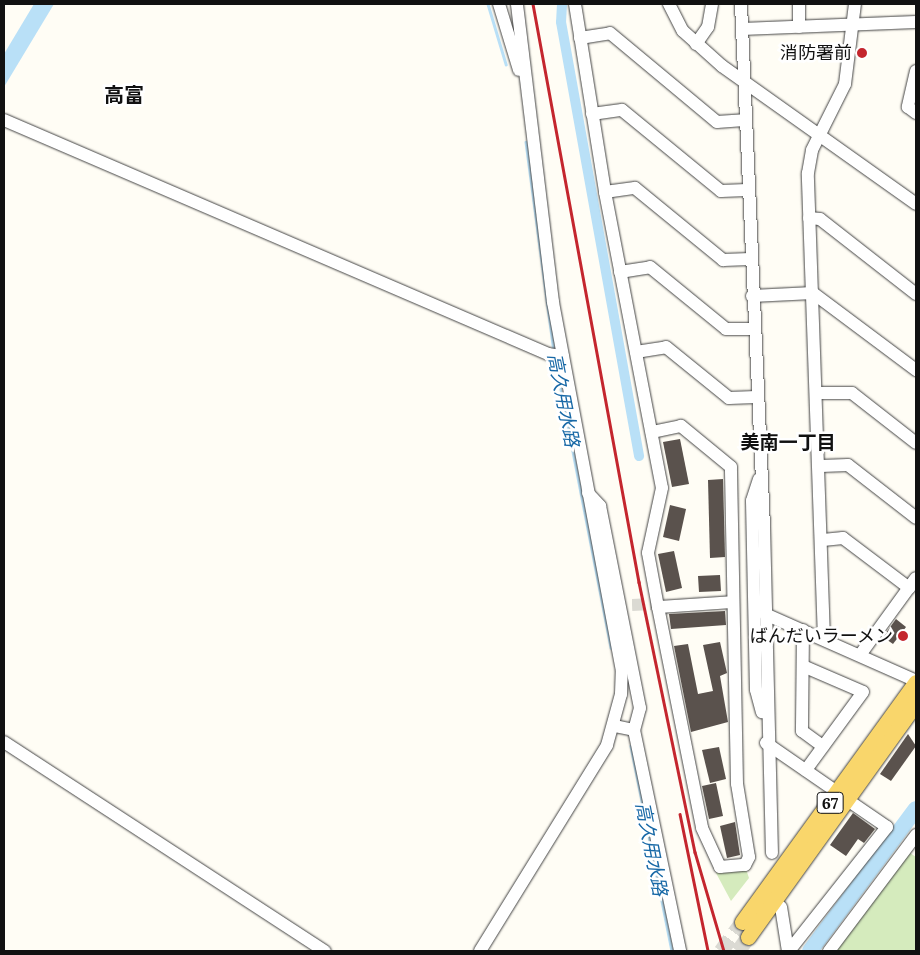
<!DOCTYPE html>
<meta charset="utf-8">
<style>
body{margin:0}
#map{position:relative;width:920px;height:955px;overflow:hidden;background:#fffdf5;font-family:Lora,"Noto Sans JP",serif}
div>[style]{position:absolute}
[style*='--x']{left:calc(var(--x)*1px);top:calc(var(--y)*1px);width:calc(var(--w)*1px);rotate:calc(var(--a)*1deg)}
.green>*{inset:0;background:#d5ebbd}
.water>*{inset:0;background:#b9e0f7}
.stream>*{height:2.5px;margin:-1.25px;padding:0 1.25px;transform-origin:1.25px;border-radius:1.25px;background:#b9e0f7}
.canal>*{height:10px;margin:-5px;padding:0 5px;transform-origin:5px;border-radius:5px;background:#b9e0f7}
.river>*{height:16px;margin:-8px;padding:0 8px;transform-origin:8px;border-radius:8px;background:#b9e0f7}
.building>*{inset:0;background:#5a524d}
.minor-tunnel>*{height:12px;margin-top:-6px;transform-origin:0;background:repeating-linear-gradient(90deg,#dbdad3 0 12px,transparent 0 18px)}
.major-tunnel>*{height:15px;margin-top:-7.5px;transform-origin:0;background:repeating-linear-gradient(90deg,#dbdad3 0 15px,transparent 0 23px)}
.roads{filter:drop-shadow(0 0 1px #444) drop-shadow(0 0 1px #444)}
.minor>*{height:12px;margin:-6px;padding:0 6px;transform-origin:6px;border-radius:6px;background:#fff}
.major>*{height:15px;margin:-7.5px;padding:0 7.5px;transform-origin:7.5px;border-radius:7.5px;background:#f9d66b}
.rail>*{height:2.5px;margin:-1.25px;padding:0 1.25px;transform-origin:1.25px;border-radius:1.25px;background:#c4262e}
.dots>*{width:14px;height:14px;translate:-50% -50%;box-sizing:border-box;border:2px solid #fff;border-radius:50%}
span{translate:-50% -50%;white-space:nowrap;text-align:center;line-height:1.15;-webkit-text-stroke:5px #fff;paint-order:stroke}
.shield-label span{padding:1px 4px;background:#fff;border:1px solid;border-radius:4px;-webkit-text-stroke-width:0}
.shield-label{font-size:16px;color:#111;font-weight:700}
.poi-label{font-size:18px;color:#111}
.right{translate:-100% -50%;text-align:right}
.water-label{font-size:19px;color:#1768a6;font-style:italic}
.neighbourhood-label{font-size:19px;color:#111;font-weight:700}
.quarter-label{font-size:20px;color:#111;font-weight:700}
.frame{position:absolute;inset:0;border:5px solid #111;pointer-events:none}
</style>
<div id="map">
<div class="green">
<div style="clip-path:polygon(910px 853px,916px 857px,916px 951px,835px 951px)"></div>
<div style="clip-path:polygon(746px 869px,749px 878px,731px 901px,716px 873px)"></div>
</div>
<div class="water">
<div style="clip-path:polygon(34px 4px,54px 4px,4px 87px,4px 54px)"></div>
</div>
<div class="stream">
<div style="--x:488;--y:4;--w:63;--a:73.3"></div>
<div style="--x:526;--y:142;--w:211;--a:82.4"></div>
<div style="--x:555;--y:359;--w:294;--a:79"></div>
<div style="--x:631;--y:746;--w:209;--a:78.7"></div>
</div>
<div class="canal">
<div style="--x:562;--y:4;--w:18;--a:93"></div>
<div style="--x:561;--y:22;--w:441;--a:79.8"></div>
</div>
<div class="river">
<div style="--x:810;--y:951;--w:177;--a:-53.3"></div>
</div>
<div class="building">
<div style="clip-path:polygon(680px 439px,689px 484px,672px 487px,663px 442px)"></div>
<div style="clip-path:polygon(723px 479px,725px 557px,710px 558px,708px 480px)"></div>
<div style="clip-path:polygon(670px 505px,686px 509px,679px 541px,663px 537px)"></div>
<div style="clip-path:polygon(674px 551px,682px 588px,666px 592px,658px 554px)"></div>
<div style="clip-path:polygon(720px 575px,721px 591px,699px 592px,698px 576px)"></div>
<div style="clip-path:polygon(725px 611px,726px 625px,671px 629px,669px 614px)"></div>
<div style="clip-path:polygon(896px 619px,906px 627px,893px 644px,883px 637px)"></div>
<div style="clip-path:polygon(720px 642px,727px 673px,720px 676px,728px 722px,691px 732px,674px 646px,688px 644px,698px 694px,713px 691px,703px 645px)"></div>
<div style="clip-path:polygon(908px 734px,916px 746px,891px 781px,880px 774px)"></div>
<div style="clip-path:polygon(719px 747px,726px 779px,710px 783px,702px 750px)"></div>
<div style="clip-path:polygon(716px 783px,723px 816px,709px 819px,702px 786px)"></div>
<div style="clip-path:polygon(853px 813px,875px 829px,864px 843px,858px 839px,846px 856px,830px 845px)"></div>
<div style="clip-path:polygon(735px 822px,740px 855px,727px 858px,720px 826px)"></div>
</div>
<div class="minor-tunnel">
<div style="--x:632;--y:605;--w:35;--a:-3"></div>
</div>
<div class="major-tunnel">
<div style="--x:721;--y:951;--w:36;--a:-54"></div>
<div style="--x:738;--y:951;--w:17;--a:-54"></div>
</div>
<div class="roads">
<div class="minor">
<div style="--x:499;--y:4;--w:69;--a:73.1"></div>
<div style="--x:575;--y:4;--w:190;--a:80.9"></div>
<div style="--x:605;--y:192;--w:301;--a:79.1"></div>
<div style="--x:662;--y:488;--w:66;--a:102.2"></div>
<div style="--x:648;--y:553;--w:55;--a:79.5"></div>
<div style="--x:658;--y:607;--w:225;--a:78.7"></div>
<div style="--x:702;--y:828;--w:43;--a:65.2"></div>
<div style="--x:720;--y:867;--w:25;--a:-5"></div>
<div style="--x:745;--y:865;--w:9;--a:-63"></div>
<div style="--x:749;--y:857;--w:74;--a:-99.3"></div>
<div style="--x:737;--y:784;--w:317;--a:-91.1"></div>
<div style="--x:731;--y:467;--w:65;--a:-140.6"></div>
<div style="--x:681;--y:426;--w:30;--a:168"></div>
<div style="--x:669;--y:4;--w:30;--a:63"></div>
<div style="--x:683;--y:31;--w:52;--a:41.9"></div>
<div style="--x:722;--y:66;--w:238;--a:35.4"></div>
<div style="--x:741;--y:4;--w:524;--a:87.48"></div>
<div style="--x:764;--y:527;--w:326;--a:88.6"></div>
<div style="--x:799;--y:27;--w:23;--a:-90"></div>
<div style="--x:742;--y:29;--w:174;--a:-2.3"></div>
<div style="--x:580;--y:38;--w:30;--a:-9"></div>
<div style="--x:610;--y:33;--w:139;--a:39.8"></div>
<div style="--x:717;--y:122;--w:27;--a:-4"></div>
<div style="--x:696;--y:44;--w:21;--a:-55"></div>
<div style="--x:708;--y:27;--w:23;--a:-80"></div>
<div style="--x:916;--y:71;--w:37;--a:103"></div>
<div style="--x:908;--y:107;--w:10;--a:37"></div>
<div style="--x:592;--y:114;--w:30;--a:-8"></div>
<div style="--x:622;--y:110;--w:128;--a:39.3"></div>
<div style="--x:721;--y:191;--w:26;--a:-2"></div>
<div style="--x:4;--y:120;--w:592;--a:23.27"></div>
<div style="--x:548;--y:354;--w:15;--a:8"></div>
<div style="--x:605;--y:192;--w:30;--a:-8"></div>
<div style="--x:635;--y:188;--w:114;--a:39.3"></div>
<div style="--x:723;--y:260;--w:27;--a:-2"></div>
<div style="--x:809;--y:218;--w:11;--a:5"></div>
<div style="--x:820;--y:219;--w:122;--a:38"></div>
<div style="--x:620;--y:272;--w:30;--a:-9"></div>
<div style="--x:650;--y:267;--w:98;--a:39.2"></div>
<div style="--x:726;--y:329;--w:27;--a:0"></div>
<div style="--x:752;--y:296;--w:61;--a:-2.8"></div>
<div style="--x:813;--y:293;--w:129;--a:36.8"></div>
<div style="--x:636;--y:352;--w:30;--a:-9"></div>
<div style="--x:666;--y:347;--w:81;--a:39"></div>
<div style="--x:729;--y:398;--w:27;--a:-2"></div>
<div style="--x:817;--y:393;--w:35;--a:0"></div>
<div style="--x:852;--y:393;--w:81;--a:38"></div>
<div style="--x:821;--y:466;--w:27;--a:-2"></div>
<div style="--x:848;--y:465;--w:86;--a:37.9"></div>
<div style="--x:759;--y:479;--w:23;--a:108"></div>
<div style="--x:752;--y:501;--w:189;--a:88.8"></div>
<div style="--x:756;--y:690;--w:23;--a:75"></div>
<div style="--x:588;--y:493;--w:18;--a:47"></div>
<div style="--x:600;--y:506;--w:206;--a:78.8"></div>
<div style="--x:640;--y:708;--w:23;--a:105"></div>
<div style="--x:634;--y:730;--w:19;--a:-168"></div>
<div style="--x:823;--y:540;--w:20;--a:-6"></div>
<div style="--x:843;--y:538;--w:83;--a:37.1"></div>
<div style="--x:658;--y:607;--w:75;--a:-3.8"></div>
<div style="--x:765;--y:614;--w:165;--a:23.9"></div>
<div style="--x:803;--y:630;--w:101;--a:90.6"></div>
<div style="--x:802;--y:731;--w:26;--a:36"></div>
<div style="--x:824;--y:639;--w:466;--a:-92"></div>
<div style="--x:808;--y:173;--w:23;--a:-80"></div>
<div style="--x:812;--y:150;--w:74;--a:-63.4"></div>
<div style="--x:845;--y:84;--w:81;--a:-82.9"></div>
<div style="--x:860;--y:655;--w:95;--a:-54"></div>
<div style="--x:803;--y:666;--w:65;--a:23.4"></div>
<div style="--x:863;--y:692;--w:97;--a:126.2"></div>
<div style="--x:634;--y:730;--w:226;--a:78.2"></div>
<div style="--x:4;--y:742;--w:383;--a:33.1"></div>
<div style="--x:766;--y:743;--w:86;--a:34.6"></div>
<div style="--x:781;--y:907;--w:45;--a:81"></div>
<div style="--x:480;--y:951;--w:242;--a:-58.3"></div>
<div style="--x:607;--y:745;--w:53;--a:-74.6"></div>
<div style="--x:621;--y:694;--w:23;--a:-88"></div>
<div style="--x:622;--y:671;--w:375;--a:-100.6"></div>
<div style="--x:553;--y:302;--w:300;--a:-96.9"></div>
<div style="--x:789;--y:951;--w:158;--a:-51.7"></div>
<div style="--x:887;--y:827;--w:50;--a:-145.7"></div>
<div style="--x:829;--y:951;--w:145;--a:-53.1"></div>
</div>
<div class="major">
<div style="--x:742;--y:922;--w:296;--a:-54.1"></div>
<div style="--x:748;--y:937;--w:288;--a:-54.3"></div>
</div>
</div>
<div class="rail">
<div style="--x:533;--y:4;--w:588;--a:79.61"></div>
<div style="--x:639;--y:582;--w:276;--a:78.3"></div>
<div style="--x:695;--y:852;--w:103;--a:73.7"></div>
<div style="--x:680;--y:814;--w:140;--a:78.4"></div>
</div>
<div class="dots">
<div style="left:862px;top:53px;background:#c4262e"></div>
<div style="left:903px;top:636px;background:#c4262e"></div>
</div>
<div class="shield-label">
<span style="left:830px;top:803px">67</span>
</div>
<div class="poi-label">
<span class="right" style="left:852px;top:53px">消防署前</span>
<span class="right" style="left:893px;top:636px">ばんだいラーメン</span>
</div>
<div class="water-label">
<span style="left:563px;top:400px;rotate:79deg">高久用水路</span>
<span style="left:651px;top:849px;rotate:79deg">高久用水路</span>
</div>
<div class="neighbourhood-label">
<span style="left:788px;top:443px">美南一丁目</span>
</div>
<div class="quarter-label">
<span style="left:124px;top:94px">高富</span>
</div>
<div class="frame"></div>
</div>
